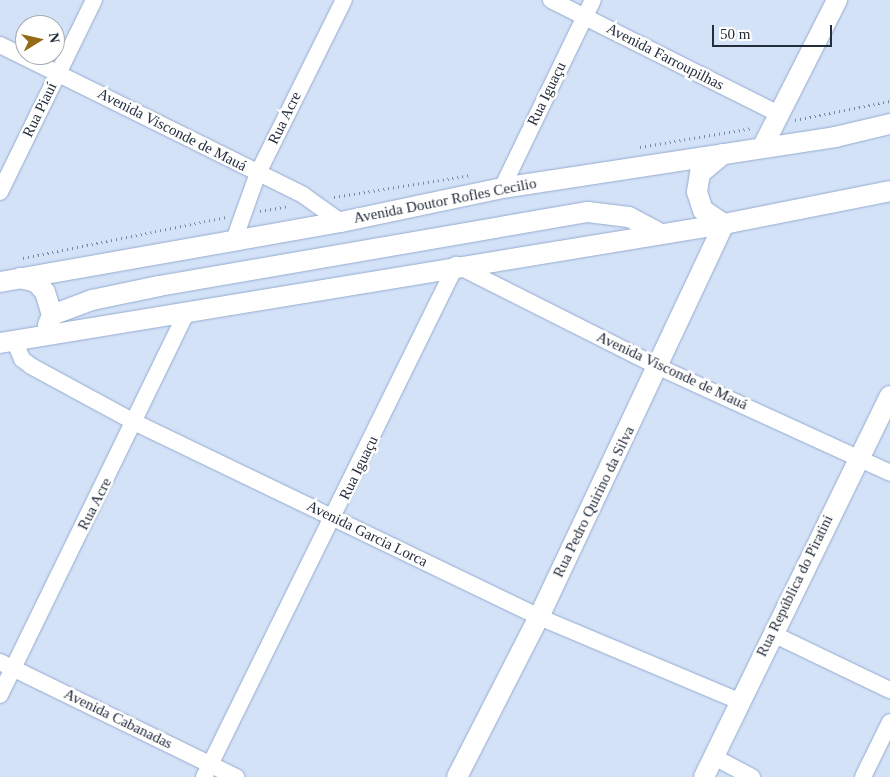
<!DOCTYPE html>
<meta charset="utf-8">
<style>
body{margin:0}
#map{position:relative;width:890px;height:777px;overflow:hidden;background:#d4e2f8;font-family:"Times New Roman",serif}
div>[style]{position:absolute}
[style*='--x']{left:calc(var(--x)*1px);top:calc(var(--y)*1px);width:calc(var(--w)*1px);rotate:calc(var(--a)*1deg)}
.path>*{height:3px;margin-top:-1.5px;transform-origin:0;background:repeating-linear-gradient(90deg,#7c8799 0 1px,transparent 0 5px)}
.roads{filter:drop-shadow(0 0 1px #94abcd) drop-shadow(0 0 1px #94abcd)}
.minor>*{height:16px;margin:-8px;padding:0 8px;transform-origin:8px;border-radius:8px;background:#fff}
.tertiary>*{height:20px;margin:-10px;padding:0 10px;transform-origin:10px;border-radius:10px;background:#fff}
span{translate:-50% -50%;white-space:nowrap;text-align:center;line-height:1.15;-webkit-text-stroke:5px #fff;paint-order:stroke}
.street-label{font-size:15px;color:#242d3b}
.north{position:absolute;left:15px;top:15px;width:50px;height:50px;box-sizing:border-box;background:#fff;border:1px solid #a7abb1;border-radius:50%;rotate:81deg;font-size:14px;font-weight:700;line-height:20px;text-align:center;color:#242d3b}
.north::after{content:'';display:block;margin:auto;width:18px;height:22px;background:#966b17;clip-path:polygon(50% 0,100% 100%,50% 72%,0 100%)}
.scale{position:absolute;left:712px;top:25px;width:120px;height:22px;box-sizing:border-box;border:2px solid #242d3b;border-top:0;padding-left:6px;font-size:15px;line-height:18px;white-space:nowrap;color:#242d3b;-webkit-text-stroke:4px #fff;paint-order:stroke}
</style>
<div id="map">
<div class="path">
<div style="--x:795;--y:120;--w:97;--a:-11.3"></div>
<div style="--x:640;--y:147;--w:114;--a:-9.6"></div>
<div style="--x:334;--y:197;--w:139;--a:-9.1"></div>
<div style="--x:260;--y:211;--w:29;--a:-10"></div>
<div style="--x:23;--y:258;--w:208;--a:-11.4"></div>
</div>
<div class="roads">
<div class="minor">
<div style="--x:551;--y:0;--w:255;--a:26.6"></div>
<div style="--x:0;--y:45;--w:338;--a:26.3"></div>
<div style="--x:303;--y:195;--w:47;--a:35.4"></div>
<div style="--x:502;--y:188;--w:209;--a:-64.2"></div>
<div style="--x:0;--y:192;--w:214;--a:-63.9"></div>
<div style="--x:234;--y:240;--w:71;--a:-70.3"></div>
<div style="--x:258;--y:173;--w:193;--a:-63.6"></div>
<div style="--x:14;--y:340;--w:21;--a:67"></div>
<div style="--x:22;--y:359;--w:11;--a:38"></div>
<div style="--x:31;--y:366;--w:119;--a:28.5"></div>
<div style="--x:136;--y:423;--w:447;--a:25.7"></div>
<div style="--x:539;--y:617;--w:217;--a:22.8"></div>
<div style="--x:773;--y:634;--w:130;--a:25.6"></div>
<div style="--x:0;--y:662;--w:263;--a:26"></div>
<div style="--x:0;--y:695;--w:426;--a:-64"></div>
<div style="--x:714;--y:757;--w:43;--a:27.8"></div>
<div style="--x:204;--y:777;--w:571;--a:-63.79"></div>
<div style="--x:456;--y:265;--w:227;--a:26.7"></div>
<div style="--x:659;--y:367;--w:254;--a:24.6"></div>
<div style="--x:863;--y:777;--w:61;--a:-63.9"></div>
</div>
<div class="tertiary">
<div style="--x:762;--y:148;--w:166;--a:-63.1"></div>
<div style="--x:723;--y:154;--w:30;--a:140"></div>
<div style="--x:700;--y:173;--w:19;--a:99"></div>
<div style="--x:697;--y:192;--w:19;--a:72"></div>
<div style="--x:703;--y:210;--w:25;--a:34"></div>
<div style="--x:20;--y:278;--w:16;--a:14"></div>
<div style="--x:36;--y:282;--w:13;--a:48"></div>
<div style="--x:45;--y:292;--w:24;--a:73"></div>
<div style="--x:52;--y:315;--w:11;--a:112"></div>
<div style="--x:0;--y:282;--w:346;--a:-10"></div>
<div style="--x:341;--y:222;--w:165;--a:-11.9"></div>
<div style="--x:502;--y:188;--w:337;--a:-8.7"></div>
<div style="--x:835;--y:137;--w:57;--a:-13.3"></div>
<div style="--x:52;--y:315;--w:43;--a:-20.6"></div>
<div style="--x:92;--y:300;--w:68;--a:-11.8"></div>
<div style="--x:159;--y:286;--w:435;--a:-9.8"></div>
<div style="--x:588;--y:212;--w:41;--a:7"></div>
<div style="--x:629;--y:217;--w:32;--a:28"></div>
<div style="--x:0;--y:343;--w:734;--a:-9.33"></div>
<div style="--x:724;--y:224;--w:169;--a:-11.2"></div>
<div style="--x:457;--y:777;--w:180;--a:-62.9"></div>
<div style="--x:539;--y:617;--w:434;--a:-64.8"></div>
<div style="--x:704;--y:777;--w:424;--a:-64"></div>
</div>
</div>
<div class="street-label">
<span style="left:665px;top:57px;rotate:27deg">Avenida Farroupilhas</span>
<span style="left:547px;top:94px;rotate:-64deg">Rua Iguaçu</span>
<span style="left:40px;top:110px;rotate:-64deg">Rua Piauí</span>
<span style="left:285px;top:118px;rotate:-64deg">Rua Acre</span>
<span style="left:172px;top:130px;rotate:27deg">Avenida Visconde de Mauá</span>
<span style="left:445px;top:201px;rotate:-11deg">Avenida Doutor Rofles Cecilio</span>
<span style="left:672px;top:371px;rotate:25deg">Avenida Visconde de Mauá</span>
<span style="left:359px;top:468px;rotate:-64deg">Rua Iguaçu</span>
<span style="left:594px;top:502px;rotate:-64deg">Rua Pedro Quirino da Silva</span>
<span style="left:95px;top:504px;rotate:-63deg">Rua Acre</span>
<span style="left:367px;top:534px;rotate:26deg">Avenida Garcia Lorca</span>
<span style="left:795px;top:586px;rotate:-64deg">Rua República do Piratini</span>
<span style="left:118px;top:719px;rotate:26deg">Avenida Cabanadas</span>
</div>
<div class="north">N</div>
<div class="scale">50 m</div>
</div>
